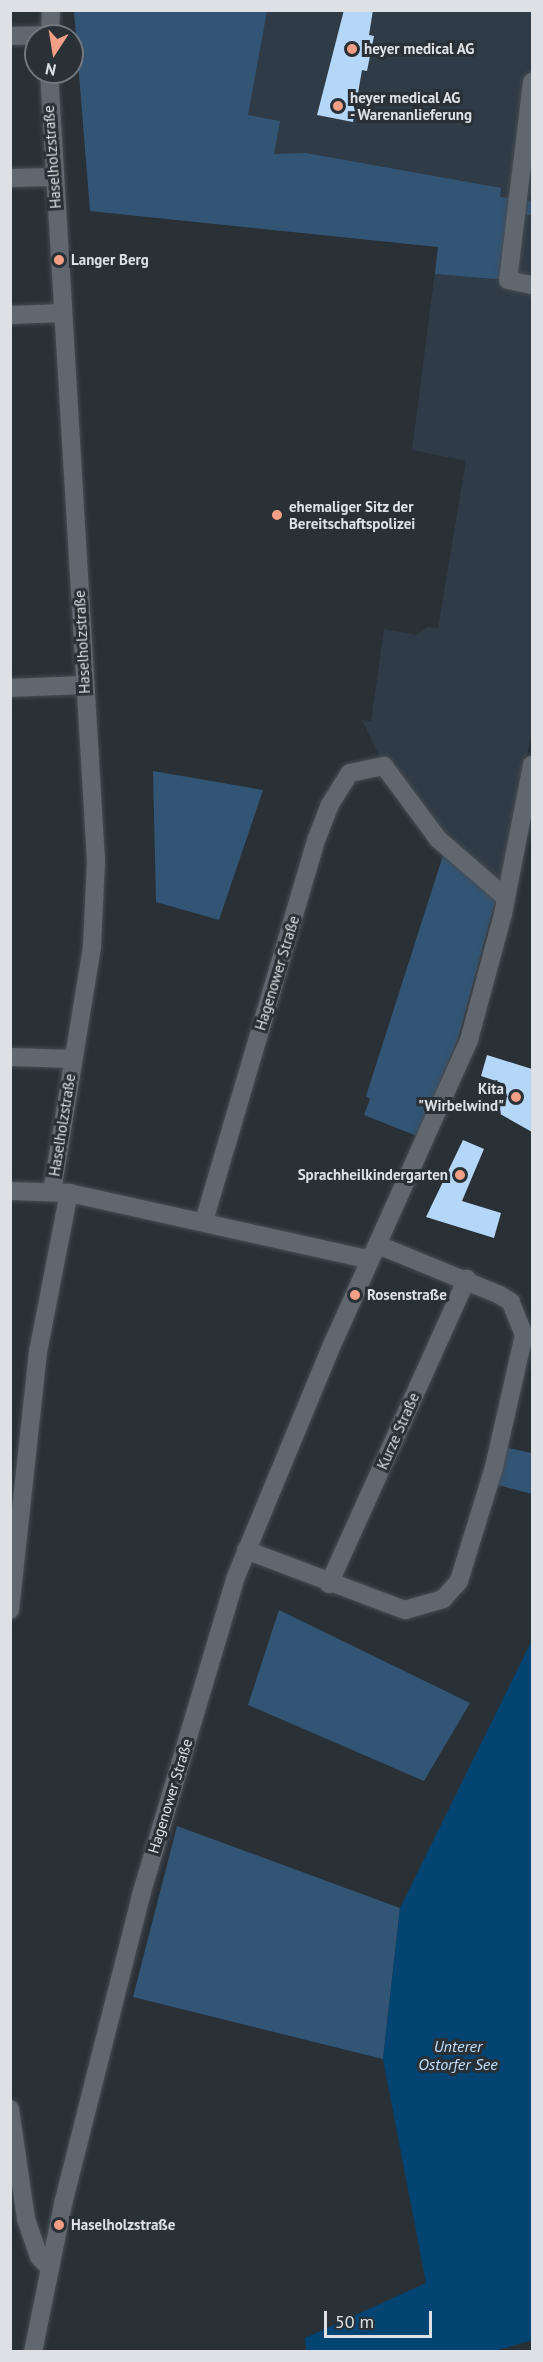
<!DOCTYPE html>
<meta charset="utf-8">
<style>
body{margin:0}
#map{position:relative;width:543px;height:2362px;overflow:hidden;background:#293036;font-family:"PT Sans",sans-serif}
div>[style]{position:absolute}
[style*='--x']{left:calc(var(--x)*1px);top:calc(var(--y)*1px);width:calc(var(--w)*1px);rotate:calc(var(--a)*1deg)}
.built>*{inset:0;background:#2f3b46}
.green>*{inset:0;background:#325575}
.water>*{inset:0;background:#034472}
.building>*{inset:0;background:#b4d6f7}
.roads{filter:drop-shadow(0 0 2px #474c52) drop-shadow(0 0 2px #474c52)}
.minor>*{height:18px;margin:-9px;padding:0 9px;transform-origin:9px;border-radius:9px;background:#60676f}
.dots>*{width:16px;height:16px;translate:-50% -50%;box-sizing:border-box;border:3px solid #293036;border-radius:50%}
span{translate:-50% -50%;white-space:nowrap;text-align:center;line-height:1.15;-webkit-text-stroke:6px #293036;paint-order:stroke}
.poi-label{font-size:15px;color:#dde1e5;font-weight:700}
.left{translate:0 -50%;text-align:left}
.right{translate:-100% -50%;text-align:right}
.street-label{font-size:15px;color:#dde1e5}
.water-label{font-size:16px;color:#c3e1ff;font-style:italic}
.frame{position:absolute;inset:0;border:12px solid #dde1e5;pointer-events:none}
.north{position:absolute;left:24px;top:24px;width:60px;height:60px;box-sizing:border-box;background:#293036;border:2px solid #71777c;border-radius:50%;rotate:192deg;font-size:16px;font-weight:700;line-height:24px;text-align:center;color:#dde1e5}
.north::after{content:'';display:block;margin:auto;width:21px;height:27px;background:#f39f85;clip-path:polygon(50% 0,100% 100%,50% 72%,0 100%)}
.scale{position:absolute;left:324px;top:2311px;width:108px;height:27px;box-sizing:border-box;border:3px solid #dde1e5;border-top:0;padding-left:8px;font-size:18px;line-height:21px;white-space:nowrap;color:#dde1e5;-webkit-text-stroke:4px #293036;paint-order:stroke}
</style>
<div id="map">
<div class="built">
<div style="clip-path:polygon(74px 10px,532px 11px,532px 731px,498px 891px,438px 839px,384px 766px,362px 720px,371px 721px,384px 629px,417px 635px,427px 627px,438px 628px,466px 461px,412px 450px,438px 247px,90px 211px)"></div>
</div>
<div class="green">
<div style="clip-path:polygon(74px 11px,267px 11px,248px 115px,280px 121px,274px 154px,306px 153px,501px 188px,500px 197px,532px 201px,532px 215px,525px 215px,508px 280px,435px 274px,438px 247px,90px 211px)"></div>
<div style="clip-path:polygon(153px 771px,263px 790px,219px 920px,156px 902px)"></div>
<div style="clip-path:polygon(446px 846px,498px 891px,458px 1039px,417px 1136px,364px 1115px,370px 1099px,366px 1096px)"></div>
<div style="clip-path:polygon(499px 1446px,532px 1453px,532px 1494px,489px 1483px)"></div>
<div style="clip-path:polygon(279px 1610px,470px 1703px,424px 1781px,248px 1705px)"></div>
<div style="clip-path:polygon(177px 1826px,400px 1908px,383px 2059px,133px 1997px)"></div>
</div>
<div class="water">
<div style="clip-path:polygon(532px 1640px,532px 2340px,495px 2351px,306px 2351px,305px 2338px,426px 2283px,383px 2059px,400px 1908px)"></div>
</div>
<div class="building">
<div style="clip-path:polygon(344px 10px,373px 10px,369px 35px,374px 36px,367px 71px,362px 70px,353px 122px,317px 115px)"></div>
<div style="clip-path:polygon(487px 1055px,532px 1069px,532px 1132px,493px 1110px,505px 1084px,481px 1076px)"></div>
<div style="clip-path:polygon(463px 1140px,484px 1149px,462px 1201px,501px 1213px,494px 1238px,426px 1217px)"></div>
</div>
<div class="roads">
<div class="minor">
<div style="--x:10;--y:36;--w:40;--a:-1.4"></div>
<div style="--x:50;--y:36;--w:26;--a:-88"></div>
<div style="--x:49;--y:72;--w:790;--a:86.59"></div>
<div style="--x:96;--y:861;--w:86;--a:92.7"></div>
<div style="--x:92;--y:947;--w:248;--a:99.3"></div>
<div style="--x:532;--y:82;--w:199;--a:96.9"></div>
<div style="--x:508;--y:280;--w:25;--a:12"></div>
<div style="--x:10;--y:178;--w:43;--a:-1.3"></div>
<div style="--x:10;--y:315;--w:52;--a:-2.2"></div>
<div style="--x:10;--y:688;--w:74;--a:-2.3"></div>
<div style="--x:10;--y:1057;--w:63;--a:1.8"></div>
<div style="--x:10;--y:1191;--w:59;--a:1.9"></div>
<div style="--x:69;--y:1193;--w:308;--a:12.5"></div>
<div style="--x:204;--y:1221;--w:399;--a:-73.6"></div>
<div style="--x:317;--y:838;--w:34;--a:-69"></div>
<div style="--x:329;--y:806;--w:39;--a:-58"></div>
<div style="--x:350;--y:773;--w:35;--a:-12"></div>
<div style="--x:384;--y:766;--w:91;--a:53.5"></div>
<div style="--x:438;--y:839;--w:90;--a:40.9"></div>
<div style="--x:246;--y:1550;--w:170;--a:20.7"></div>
<div style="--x:405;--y:1610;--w:40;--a:-16"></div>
<div style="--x:443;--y:1599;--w:24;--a:-48"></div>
<div style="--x:459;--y:1581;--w:119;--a:-72.9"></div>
<div style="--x:494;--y:1467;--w:135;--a:-77.2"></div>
<div style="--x:524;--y:1335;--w:35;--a:-112"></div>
<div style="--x:511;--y:1302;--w:13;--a:-148"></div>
<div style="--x:500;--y:1295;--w:132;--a:-157.7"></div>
<div style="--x:329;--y:1584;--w:335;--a:-65.7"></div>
<div style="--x:10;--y:1610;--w:260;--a:-83.8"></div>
<div style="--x:38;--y:1352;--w:162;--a:-79"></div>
<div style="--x:10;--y:2109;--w:111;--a:81.7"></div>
<div style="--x:26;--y:2219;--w:40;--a:71.1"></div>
<div style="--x:39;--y:2257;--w:14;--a:45"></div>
<div style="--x:33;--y:2352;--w:155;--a:-78.5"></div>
<div style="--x:64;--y:2200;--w:315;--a:-75.8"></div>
<div style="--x:141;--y:1895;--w:330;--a:-73.4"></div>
<div style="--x:235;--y:1579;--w:253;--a:-67.5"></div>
<div style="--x:332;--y:1345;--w:334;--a:-65.8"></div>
<div style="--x:469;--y:1040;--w:131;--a:-74.9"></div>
<div style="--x:503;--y:914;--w:152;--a:-79"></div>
</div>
</div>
<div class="dots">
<div style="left:352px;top:49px;background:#f39f85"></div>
<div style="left:338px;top:106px;background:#f39f85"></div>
<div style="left:59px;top:260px;background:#f39f85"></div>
<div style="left:277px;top:515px;background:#f39f85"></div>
<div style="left:516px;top:1097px;background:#f39f85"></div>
<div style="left:460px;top:1175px;background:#f39f85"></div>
<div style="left:355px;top:1295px;background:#f39f85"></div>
<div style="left:59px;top:2225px;background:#f39f85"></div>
</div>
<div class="poi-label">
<span class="left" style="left:364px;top:49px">heyer medical AG</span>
<span class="left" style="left:350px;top:106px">heyer medical AG<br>- Warenanlieferung</span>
<span class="left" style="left:71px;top:260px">Langer Berg</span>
<span class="left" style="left:289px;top:515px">ehemaliger Sitz der<br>Bereitschaftspolizei</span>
<span class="right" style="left:504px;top:1097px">Kita<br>"Wirbelwind"</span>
<span class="right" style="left:448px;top:1175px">Sprachheilkindergarten</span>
<span class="left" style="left:367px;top:1295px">Rosenstraße</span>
<span class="left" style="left:71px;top:2225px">Haselholzstraße</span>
</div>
<div class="street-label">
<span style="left:52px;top:157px;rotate:-94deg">Haselholzstraße</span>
<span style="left:82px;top:642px;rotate:-93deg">Haselholzstraße</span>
<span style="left:277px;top:973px;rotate:-73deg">Hagenower Straße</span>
<span style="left:62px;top:1125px;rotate:-81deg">Haselholzstraße</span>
<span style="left:398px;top:1431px;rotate:-66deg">Kurze Straße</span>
<span style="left:170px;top:1796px;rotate:-73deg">Hagenower Straße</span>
</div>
<div class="water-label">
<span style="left:458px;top:2055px">Unterer<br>Ostorfer See</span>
</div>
<div class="frame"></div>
<div class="north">N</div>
<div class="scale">50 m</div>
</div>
